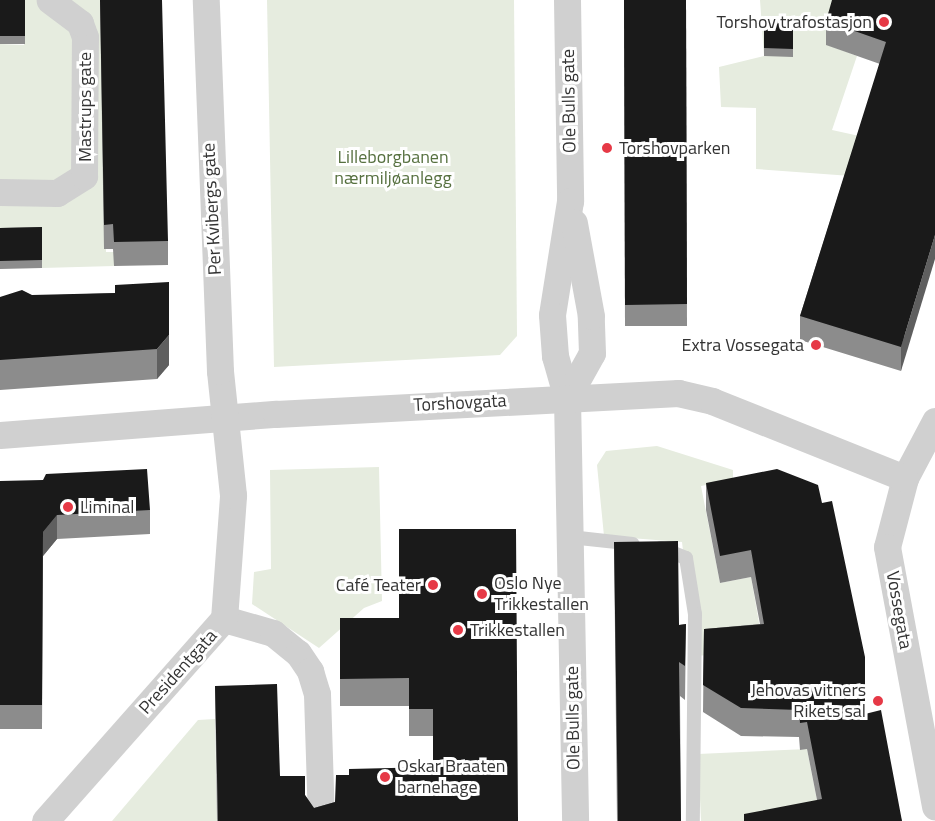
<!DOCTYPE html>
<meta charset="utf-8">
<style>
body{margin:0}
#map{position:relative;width:935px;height:821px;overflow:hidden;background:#fff;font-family:"Titillium Web",sans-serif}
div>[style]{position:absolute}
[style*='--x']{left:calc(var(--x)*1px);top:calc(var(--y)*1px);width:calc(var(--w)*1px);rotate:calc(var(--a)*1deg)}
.green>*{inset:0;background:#e6ecdf}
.lane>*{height:14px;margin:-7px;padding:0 7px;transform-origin:7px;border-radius:7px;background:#d0d0d0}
.street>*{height:27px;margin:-13.5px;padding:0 13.5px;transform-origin:13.5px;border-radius:13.5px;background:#d0d0d0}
.wall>*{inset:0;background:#8c8c8c}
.shaded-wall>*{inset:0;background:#5f5f5f}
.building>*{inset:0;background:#1a1a1a}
.dots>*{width:16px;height:16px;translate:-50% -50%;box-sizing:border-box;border:3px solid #fff;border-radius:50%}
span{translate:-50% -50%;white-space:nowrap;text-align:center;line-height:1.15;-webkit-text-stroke:6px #fff;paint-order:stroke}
.poi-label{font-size:18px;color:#333}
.right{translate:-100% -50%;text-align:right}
.left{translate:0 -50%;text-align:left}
.street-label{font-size:18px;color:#333}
.park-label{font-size:18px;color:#56703f}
</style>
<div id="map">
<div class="green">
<div style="clip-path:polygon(24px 0,101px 0,106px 252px,115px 252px,114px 266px,42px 268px,42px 235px,0 236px,0 44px,24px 45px)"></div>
<div style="clip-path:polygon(267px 0,514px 0,517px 336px,500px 355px,274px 367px)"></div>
<div style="clip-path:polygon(760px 0,839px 0,826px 44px,857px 56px,832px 130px,864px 137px,851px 176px,756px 169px,756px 108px,721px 107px,719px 67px,764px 56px)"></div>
<div style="clip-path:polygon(657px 446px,733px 470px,733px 480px,701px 486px,720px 583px,751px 577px,764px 651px,695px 656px,682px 542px,604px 536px,597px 465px,606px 451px)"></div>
<div style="clip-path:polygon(379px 467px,382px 601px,364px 608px,319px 648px,252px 604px,254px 572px,271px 569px,270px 470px)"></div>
<div style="clip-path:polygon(215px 719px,217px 821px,112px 821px,198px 720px)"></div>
<div style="clip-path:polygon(807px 749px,821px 821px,701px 821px,698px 754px)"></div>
</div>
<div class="lane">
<div style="--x:570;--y:537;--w:63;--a:6.3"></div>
<div style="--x:661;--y:548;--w:27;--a:22"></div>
<div style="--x:686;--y:558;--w:57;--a:80.9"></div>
<div style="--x:695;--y:614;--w:207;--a:90.6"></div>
</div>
<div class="street">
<div style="--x:567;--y:0;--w:201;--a:89.1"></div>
<div style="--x:570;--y:201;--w:115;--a:99"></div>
<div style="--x:552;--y:315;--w:41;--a:85.8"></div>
<div style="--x:555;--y:356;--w:44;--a:74.1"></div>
<div style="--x:567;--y:398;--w:423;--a:88.9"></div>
<div style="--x:0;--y:192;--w:57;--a:1"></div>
<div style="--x:57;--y:193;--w:32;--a:-32"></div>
<div style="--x:84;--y:176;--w:139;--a:-89.6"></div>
<div style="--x:85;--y:37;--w:15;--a:-110"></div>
<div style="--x:80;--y:23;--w:38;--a:-143"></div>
<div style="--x:567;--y:398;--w:51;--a:-60.9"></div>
<div style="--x:592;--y:353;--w:37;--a:-92"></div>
<div style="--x:591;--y:316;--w:95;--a:-100.4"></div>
<div style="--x:935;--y:421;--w:64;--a:117.8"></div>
<div style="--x:905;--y:478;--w:71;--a:104.6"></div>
<div style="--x:887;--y:547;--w:264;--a:79.5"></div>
<div style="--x:0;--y:435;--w:277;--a:-4.4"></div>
<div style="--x:276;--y:414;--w:403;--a:-3"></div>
<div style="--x:678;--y:393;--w:35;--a:13"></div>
<div style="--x:712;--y:401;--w:208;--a:21.8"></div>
<div style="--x:224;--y:619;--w:51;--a:15.9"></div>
<div style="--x:273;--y:633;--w:32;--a:39"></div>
<div style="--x:298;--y:653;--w:22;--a:56"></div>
<div style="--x:310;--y:671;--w:24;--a:73"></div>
<div style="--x:317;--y:694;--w:127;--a:88.2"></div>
<div style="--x:45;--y:821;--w:270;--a:-48.5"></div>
<div style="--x:224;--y:619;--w:124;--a:-85.8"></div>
<div style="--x:233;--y:495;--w:125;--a:-96"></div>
<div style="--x:220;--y:371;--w:371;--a:-92.2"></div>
</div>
<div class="wall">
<div style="clip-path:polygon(0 0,25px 0,25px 44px,0 44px)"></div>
<div style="clip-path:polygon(100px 0,168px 241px,168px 265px,114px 266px,113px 249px,104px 249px)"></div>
<div style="clip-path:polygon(624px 0,686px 0,687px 326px,625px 326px)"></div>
<div style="clip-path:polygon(935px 0,901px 371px,800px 340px,800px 316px,880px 64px,826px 45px,826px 21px)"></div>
<div style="clip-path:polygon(764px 20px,793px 20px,793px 57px,764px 56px)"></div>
<div style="clip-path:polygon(42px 227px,42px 268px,0 269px,0 228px)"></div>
<div style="clip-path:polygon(115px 293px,169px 365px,157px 379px,0 390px,0 297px)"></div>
<div style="clip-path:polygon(0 481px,150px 510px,150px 534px,57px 539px,43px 556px,42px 729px,0 729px)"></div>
<div style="clip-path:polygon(706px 483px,865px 714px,902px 821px,817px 800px,807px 749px,800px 750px,799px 737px,741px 736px,703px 712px,704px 629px,760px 624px,751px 577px,720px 583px,706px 510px)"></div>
<div style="clip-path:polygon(614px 542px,679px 625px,686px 624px,685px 700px,680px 696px,681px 821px,617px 821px)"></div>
<div style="clip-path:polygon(340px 618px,399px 618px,518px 821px,217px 821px,215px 686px,280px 776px,305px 795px,314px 808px,335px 802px,349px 775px,433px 767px,433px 736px,409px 736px,409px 706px,340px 706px)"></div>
</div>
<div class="shaded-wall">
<div style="clip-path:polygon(935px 235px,935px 259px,901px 371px,901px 347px)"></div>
<div style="clip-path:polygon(169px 335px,169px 365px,157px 379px,157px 349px)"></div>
<div style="clip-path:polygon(57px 515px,57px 539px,43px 556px,42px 729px,43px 532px)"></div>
</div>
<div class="building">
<div style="clip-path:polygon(0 0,25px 0,25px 36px,0 36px)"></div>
<div style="clip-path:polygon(100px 0,162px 0,168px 241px,114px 242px,113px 224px,104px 225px)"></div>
<div style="clip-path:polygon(624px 0,686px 0,687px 304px,625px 305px)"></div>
<div style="clip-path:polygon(832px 0,935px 0,935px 235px,901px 347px,800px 316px,886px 42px,826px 21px)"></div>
<div style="clip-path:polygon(764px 20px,793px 20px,793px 49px,764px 48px)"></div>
<div style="clip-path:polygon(42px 227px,42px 260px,0 261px,0 228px)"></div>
<div style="clip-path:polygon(169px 282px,169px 335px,157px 349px,0 360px,0 297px,22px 290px,32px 295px,115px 293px,115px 285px)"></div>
<div style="clip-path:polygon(147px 469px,150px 510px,57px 515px,43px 532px,42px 705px,0 705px,0 481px,43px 480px,46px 474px)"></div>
<div style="clip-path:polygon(777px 469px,818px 485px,822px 503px,832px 501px,865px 657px,865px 714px,881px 710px,902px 821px,744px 821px,744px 814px,822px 799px,807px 722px,800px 723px,799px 710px,741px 708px,703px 685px,704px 629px,764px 624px,751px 550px,720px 556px,706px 483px)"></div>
<div style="clip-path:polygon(399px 529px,516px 529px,518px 821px,218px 821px,215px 686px,277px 684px,280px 776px,305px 776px,305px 795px,314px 808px,335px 802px,336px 775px,349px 775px,349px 769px,433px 767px,433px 709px,409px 709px,409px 678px,340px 679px,340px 618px,399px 618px)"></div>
<div style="clip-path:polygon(678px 541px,679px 625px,686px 624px,685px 666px,679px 662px,681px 821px,618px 821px,614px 542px)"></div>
</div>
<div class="dots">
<div style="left:884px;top:22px;background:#e63946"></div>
<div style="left:607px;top:148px;background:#e63946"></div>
<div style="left:816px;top:345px;background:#e63946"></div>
<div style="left:68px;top:507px;background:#e63946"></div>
<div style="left:433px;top:585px;background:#e63946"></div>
<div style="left:482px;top:594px;background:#e63946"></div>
<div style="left:458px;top:630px;background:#e63946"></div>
<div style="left:878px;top:701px;background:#e63946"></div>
<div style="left:385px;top:777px;background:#e63946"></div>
</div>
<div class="poi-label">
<span class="right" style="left:872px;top:22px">Torshov trafostasjon</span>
<span class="left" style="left:619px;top:148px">Torshovparken</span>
<span class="right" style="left:804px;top:345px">Extra Vossegata</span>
<span class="left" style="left:80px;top:507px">Liminal</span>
<span class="left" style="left:494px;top:594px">Oslo Nye<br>Trikkestallen</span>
<span class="right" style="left:421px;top:585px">Café Teater</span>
<span class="left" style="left:470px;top:630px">Trikkestallen</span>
<span class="right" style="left:866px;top:701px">Jehovas vitners<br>Rikets sal</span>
<span class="left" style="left:397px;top:777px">Oskar Braaten<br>barnehage</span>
</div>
<div class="street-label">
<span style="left:569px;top:101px;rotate:-91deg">Ole Bulls gate</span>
<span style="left:85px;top:107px;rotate:-90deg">Mastrups gate</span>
<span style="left:212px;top:209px;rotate:-93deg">Per Kvibergs gate</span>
<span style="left:460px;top:403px;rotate:-3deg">Torshovgata</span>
<span style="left:899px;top:610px;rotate:80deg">Vossegata</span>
<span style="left:178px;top:672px;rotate:-48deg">Presidentgata</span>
<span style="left:573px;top:718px;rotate:-91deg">Ole Bulls gate</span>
</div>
<div class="park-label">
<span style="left:393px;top:168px">Lilleborgbanen<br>nærmiljøanlegg</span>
</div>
</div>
